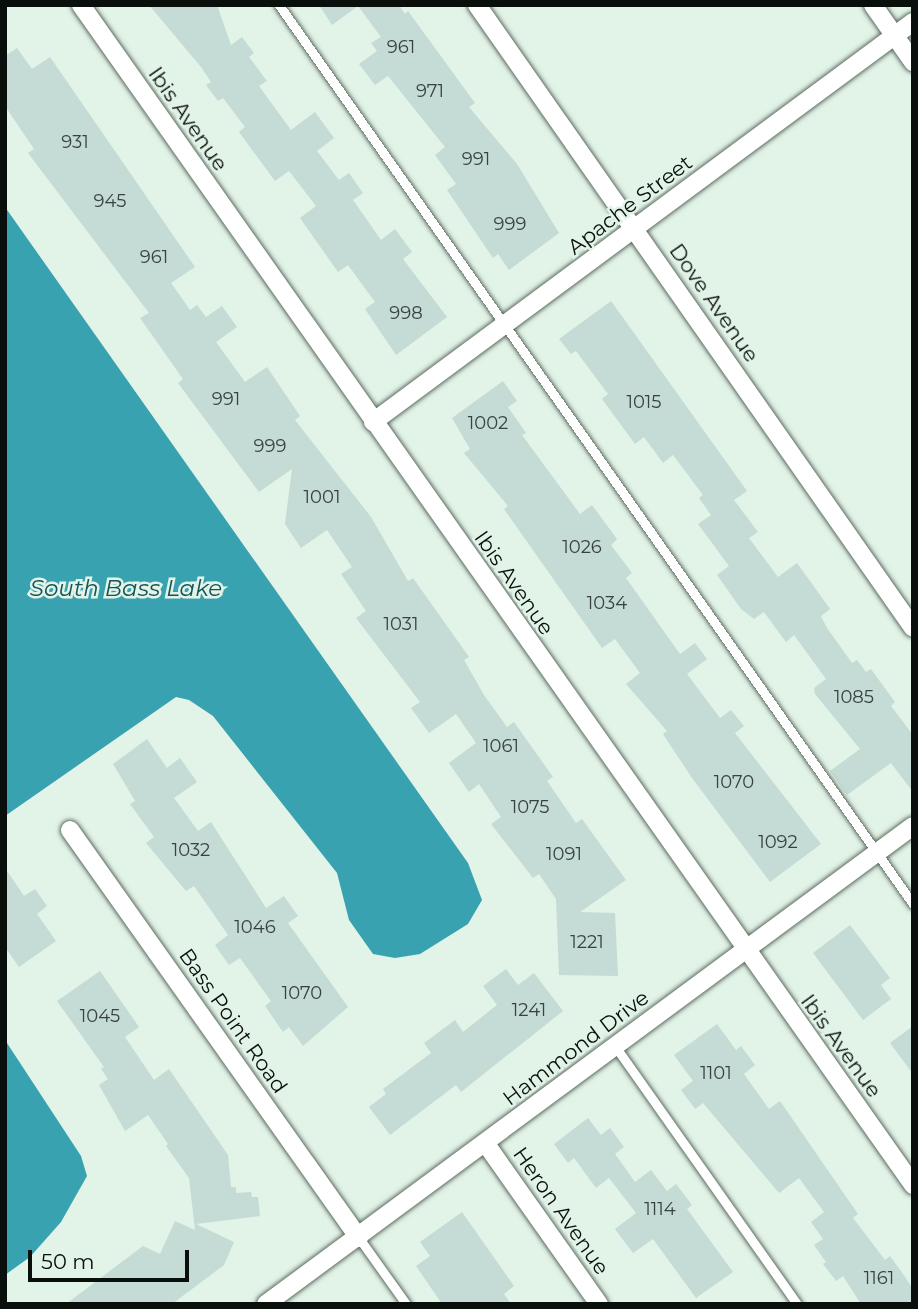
<!DOCTYPE html>
<style>
body{margin:0}
#map{position:relative;width:918px;height:1309px;overflow:hidden;background:#e2f3e7;font-family:Montserrat,sans-serif}
div>[style]{position:absolute}
[style*='--x']{left:calc(var(--x)*1px);top:calc(var(--y)*1px);width:calc(var(--w)*1px);rotate:calc(var(--a)*1deg)}
.water>*{inset:0;background:#38a2b0}
.building>*{inset:0;background:#c5dbd6}
.roads{filter:drop-shadow(0 0 2px #5d6c61) drop-shadow(0 0 2px #5d6c61)}
.lane>*{height:9px;margin:-4.5px;padding:0 4.5px;transform-origin:4.5px;border-radius:4.5px;background:#fff}
.street>*{height:18px;margin:-9px;padding:0 9px;transform-origin:9px;border-radius:9px;background:#fff}
span{translate:-50% -50%;white-space:nowrap;text-align:center;line-height:1.15;-webkit-text-stroke:5px #e2f3e7;paint-order:stroke}
.number-label{font-size:18px;color:#38423e}
.number-label span{-webkit-text-stroke-width:0}
.street-label{font-size:21px;color:#090f0b}
.water-label{font-size:23px;color:#17535a;font-style:italic}
.frame{position:absolute;inset:0;border:7px solid #090f0b;pointer-events:none}
.scale{position:absolute;left:28px;top:1250px;width:161px;height:32px;box-sizing:border-box;border:4px solid #090f0b;border-top:0;padding-left:9px;font-size:21px;line-height:24px;white-space:nowrap;color:#090f0b;-webkit-text-stroke:5px #e2f3e7;paint-order:stroke}
</style>
<div id="map">
<div class="water">
<div style="clip-path:polygon(5px 207px,468px 863px,482px 900px,468px 924px,420px 954px,395px 958px,373px 954px,349px 920px,337px 873px,213px 716px,189px 700px,176px 697px,5px 816px)"></div>
<div style="clip-path:polygon(5px 1040px,81px 1156px,87px 1176px,61px 1222px,30px 1257px,5px 1275px)"></div>
</div>
<div class="building">
<div style="clip-path:polygon(149px 5px,217px 5px,231px 45px,242px 37px,254px 53px,249px 57px,267px 81px,259px 86px,291px 130px,315px 112px,334px 138px,317px 151px,339px 180px,349px 173px,363px 193px,353px 200px,381px 240px,395px 229px,412px 252px,403px 259px,447px 317px,396px 355px,365px 309px,375px 302px,348px 265px,338px 272px,300px 218px,316px 206px,289px 171px,275px 181px,239px 132px,245px 127px,223px 98px,218px 101px,206px 85px,211px 82px,201px 67px)"></div>
<div style="clip-path:polygon(319px 5px,399px 5px,405px 14px,408px 11px,475px 103px,469px 107px,517px 164px,559px 233px,509px 270px,498px 254px,493px 258px,447px 190px,456px 184px,435px 155px,445px 147px,388px 76px,375px 85px,359px 64px,377px 51px,371px 43px,381px 37px,358px 6px,332px 25px)"></div>
<div style="clip-path:polygon(17px 48px,32px 69px,50px 57px,195px 267px,171px 283px,190px 310px,197px 305px,206px 317px,222px 306px,237px 327px,216px 342px,245px 382px,267px 367px,300px 416px,295px 420px,371px 517px,408px 581px,413px 578px,469px 657px,464px 660px,484px 695px,507px 727px,514px 722px,553px 777px,547px 781px,576px 823px,582px 819px,626px 880px,580px 912px,615px 913px,618px 976px,559px 975px,556px 899px,539px 874px,533px 878px,491px 824px,501px 817px,479px 784px,469px 792px,449px 763px,476px 743px,456px 714px,429px 733px,411px 708px,420px 702px,356px 618px,366px 611px,341px 574px,352px 567px,327px 530px,301px 548px,285px 524px,292px 469px,259px 492px,178px 383px,183px 379px,140px 318px,149px 313px,28px 153px,34px 149px,5px 106px,5px 56px)"></div>
<div style="clip-path:polygon(611px 301px,747px 491px,734px 500px,758px 532px,749px 538px,778px 577px,797px 563px,830px 609px,821px 616px,827px 628px,852px 663px,857px 660px,866px 672px,871px 669px,895px 702px,891px 706px,913px 735px,913px 792px,891px 763px,847px 795px,830px 771px,860px 749px,815px 694px,814px 688px,826px 679px,794px 635px,786px 642px,764px 612px,754px 619px,741px 609px,717px 575px,729px 566px,698px 524px,711px 515px,699px 498px,703px 495px,673px 455px,663px 463px,644px 437px,635px 444px,602px 399px,608px 394px,576px 351px,571px 354px,559px 339px)"></div>
<div style="clip-path:polygon(503px 381px,517px 401px,508px 407px,526px 433px,522px 435px,580px 514px,592px 505px,617px 539px,611px 545px,632px 573px,626px 578px,680px 654px,695px 643px,707px 659px,687px 674px,720px 718px,731px 710px,744px 726px,735px 733px,821px 844px,770px 882px,692px 778px,663px 734px,667px 731px,626px 684px,640px 673px,615px 639px,602px 648px,504px 509px,508px 506px,464px 453px,470px 449px,452px 418px)"></div>
<div style="clip-path:polygon(147px 739px,167px 768px,180px 758px,197px 782px,174px 798px,198px 831px,211px 822px,266px 908px,284px 896px,298px 916px,288px 923px,348px 1007px,303px 1046px,289px 1027px,283px 1032px,265px 1006px,271px 1001px,240px 958px,229px 965px,215px 945px,228px 935px,194px 886px,186px 891px,146px 843px,154px 837px,130px 804px,135px 801px,113px 764px)"></div>
<div style="clip-path:polygon(5px 868px,24px 896px,35px 889px,47px 906px,37px 914px,56px 941px,19px 967px,5px 947px)"></div>
<div style="clip-path:polygon(850px 925px,890px 978px,881px 985px,891px 999px,863px 1020px,813px 953px)"></div>
<div style="clip-path:polygon(506px 969px,518px 985px,534px 973px,563px 1011px,461px 1092px,456px 1085px,390px 1135px,369px 1107px,386px 1094px,383px 1089px,431px 1053px,424px 1043px,455px 1020px,463px 1032px,497px 1005px,483px 986px)"></div>
<div style="clip-path:polygon(100px 971px,139px 1027px,125px 1037px,154px 1080px,169px 1069px,228px 1155px,231px 1187px,236px 1187px,236px 1193px,251px 1192px,252px 1197px,258px 1197px,260px 1216px,196px 1224px,234px 1242px,224px 1265px,172px 1304px,66px 1304px,143px 1246px,160px 1254px,175px 1221px,195px 1230px,189px 1178px,166px 1146px,168px 1144px,148px 1115px,125px 1131px,99px 1085px,108px 1079px,101px 1069px,104px 1067px,57px 1001px)"></div>
<div style="clip-path:polygon(717px 1024px,736px 1050px,741px 1046px,755px 1065px,744px 1074px,769px 1109px,780px 1101px,858px 1214px,853px 1218px,885px 1260px,890px 1256px,903px 1274px,913px 1289px,913px 1304px,861px 1304px,843px 1276px,836px 1281px,823px 1264px,826px 1262px,814px 1245px,823px 1239px,811px 1222px,824px 1212px,799px 1178px,779px 1193px,703px 1103px,695px 1109px,681px 1090px,693px 1081px,674px 1055px)"></div>
<div style="clip-path:polygon(913px 1026px,913px 1074px,890px 1043px)"></div>
<div style="clip-path:polygon(588px 1118px,601px 1135px,610px 1128px,624px 1147px,615px 1154px,635px 1182px,651px 1170px,667px 1191px,676px 1184px,692px 1205px,687px 1209px,733px 1272px,696px 1298px,653px 1239px,633px 1253px,615px 1229px,636px 1213px,609px 1178px,596px 1188px,574px 1158px,568px 1163px,554px 1144px)"></div>
<div style="clip-path:polygon(462px 1212px,514px 1286px,504px 1294px,511px 1304px,442px 1304px,416px 1266px,430px 1256px,420px 1242px)"></div>
</div>
<div class="roads">
<div class="lane">
<div style="--x:279;--y:5;--w:1100;--a:54.81"></div>
<div style="--x:615;--y:1046;--w:316;--a:54.8"></div>
<div style="--x:359;--y:1238;--w:81;--a:54.5"></div>
</div>
<div class="street">
<div style="--x:81;--y:5;--w:1444;--a:54.81"></div>
<div style="--x:477;--y:5;--w:760;--a:55.01"></div>
<div style="--x:873;--y:5;--w:70;--a:54.9"></div>
<div style="--x:373;--y:422;--w:672;--a:-36.53"></div>
<div style="--x:70;--y:830;--w:500;--a:54.7"></div>
<div style="--x:486;--y:1144;--w:196;--a:54.8"></div>
<div style="--x:266;--y:1304;--w:804;--a:-36.46"></div>
</div>
</div>
<div class="number-label">
<span style="left:401px;top:47px">961</span>
<span style="left:430px;top:91px">971</span>
<span style="left:75px;top:142px">931</span>
<span style="left:476px;top:159px">991</span>
<span style="left:110px;top:201px">945</span>
<span style="left:510px;top:224px">999</span>
<span style="left:154px;top:257px">961</span>
<span style="left:406px;top:313px">998</span>
<span style="left:226px;top:399px">991</span>
<span style="left:644px;top:402px">1015</span>
<span style="left:488px;top:423px">1002</span>
<span style="left:270px;top:446px">999</span>
<span style="left:322px;top:497px">1001</span>
<span style="left:582px;top:547px">1026</span>
<span style="left:607px;top:603px">1034</span>
<span style="left:401px;top:624px">1031</span>
<span style="left:854px;top:697px">1085</span>
<span style="left:501px;top:746px">1061</span>
<span style="left:734px;top:782px">1070</span>
<span style="left:530px;top:807px">1075</span>
<span style="left:778px;top:842px">1092</span>
<span style="left:191px;top:850px">1032</span>
<span style="left:564px;top:854px">1091</span>
<span style="left:255px;top:927px">1046</span>
<span style="left:587px;top:942px">1221</span>
<span style="left:302px;top:993px">1070</span>
<span style="left:529px;top:1010px">1241</span>
<span style="left:100px;top:1016px">1045</span>
<span style="left:716px;top:1073px">1101</span>
<span style="left:660px;top:1209px">1114</span>
<span style="left:879px;top:1278px">1161</span>
</div>
<div class="street-label">
<span style="left:188px;top:119px;rotate:55deg">Ibis Avenue</span>
<span style="left:630px;top:205px;rotate:-37deg">Apache Street</span>
<span style="left:714px;top:303px;rotate:55deg">Dove Avenue</span>
<span style="left:514px;top:583px;rotate:55deg">Ibis Avenue</span>
<span style="left:233px;top:1021px;rotate:55deg">Bass Point Road</span>
<span style="left:841px;top:1046px;rotate:54deg">Ibis Avenue</span>
<span style="left:576px;top:1048px;rotate:-37deg">Hammond Drive</span>
<span style="left:561px;top:1211px;rotate:55deg">Heron Avenue</span>
</div>
<div class="water-label">
<span style="left:126px;top:588px">South Bass Lake</span>
</div>
<div class="frame"></div>
<div class="scale">50 m</div>
</div>
